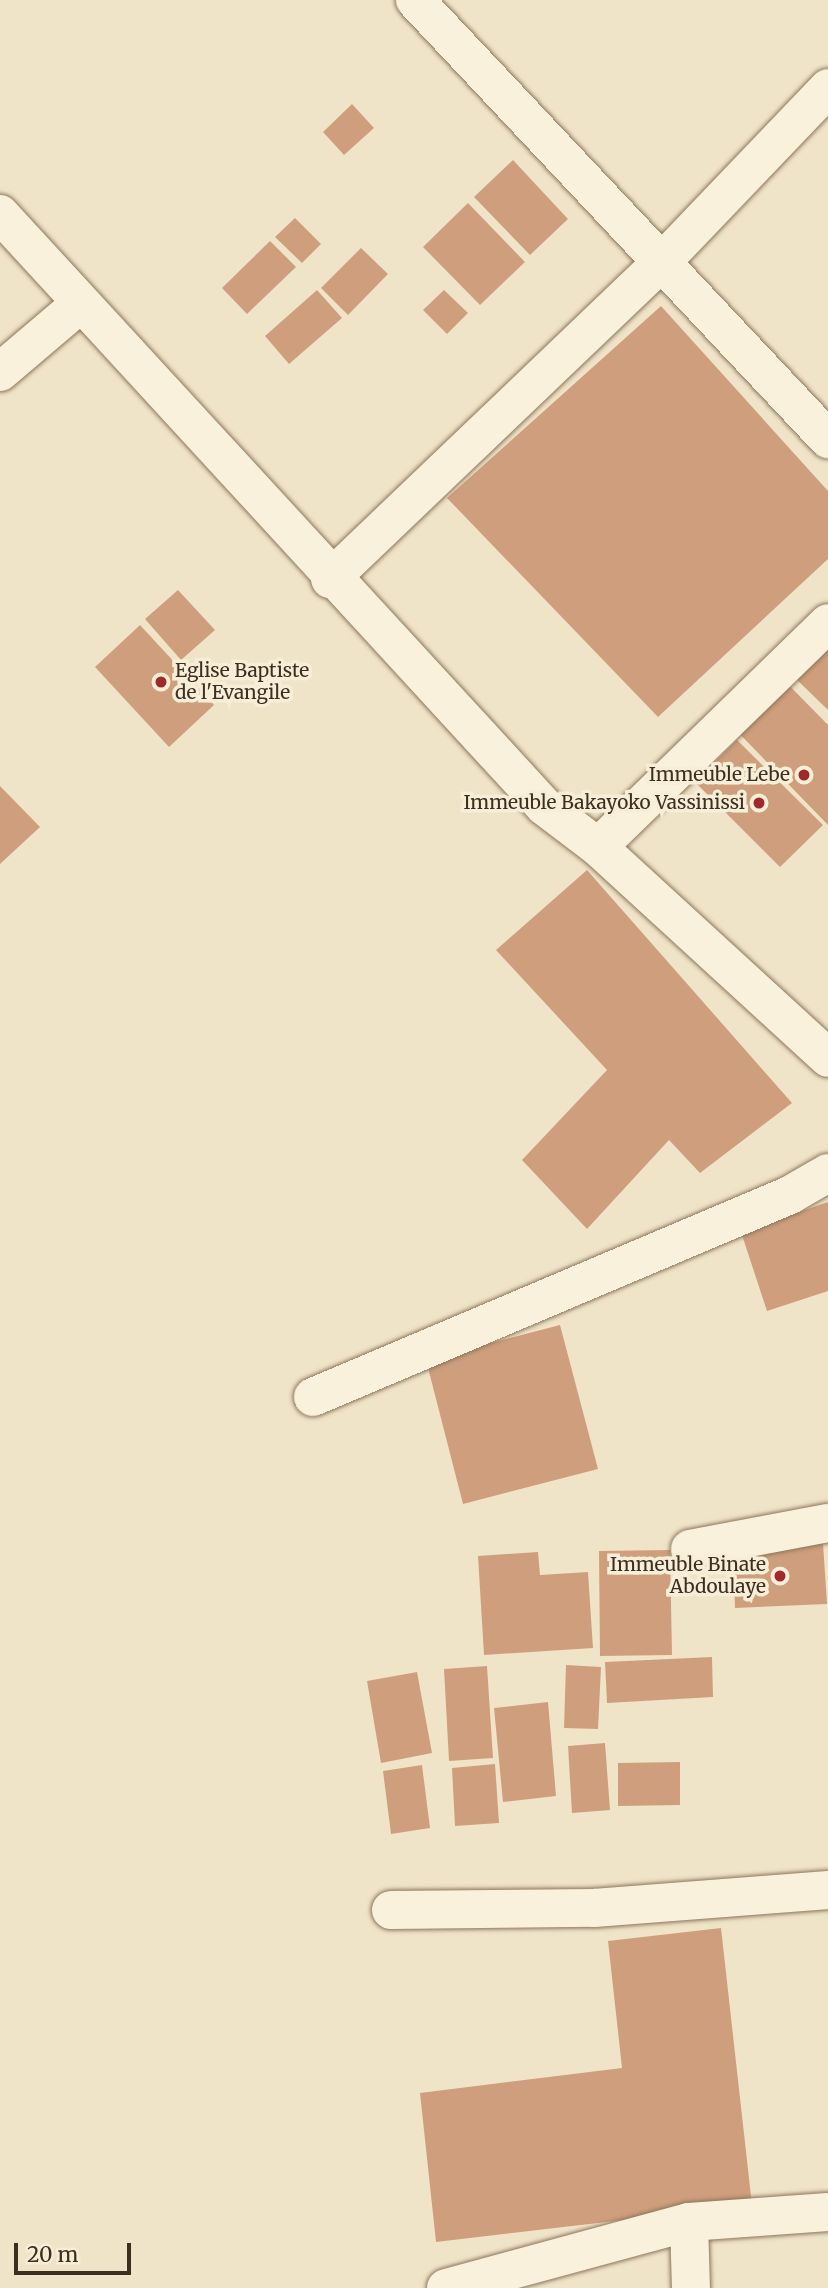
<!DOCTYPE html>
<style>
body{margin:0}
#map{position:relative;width:828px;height:2288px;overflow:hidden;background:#f0e4c8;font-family:Merriweather,serif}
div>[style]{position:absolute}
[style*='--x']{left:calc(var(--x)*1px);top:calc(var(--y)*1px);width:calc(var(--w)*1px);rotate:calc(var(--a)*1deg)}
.building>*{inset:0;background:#cf9f7d}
.roads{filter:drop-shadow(0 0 2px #8d765c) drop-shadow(0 0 2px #8d765c)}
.minor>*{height:38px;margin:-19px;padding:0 19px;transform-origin:19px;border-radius:19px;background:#faf1dc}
.dots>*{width:19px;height:19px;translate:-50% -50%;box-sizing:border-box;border:4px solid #f7eed8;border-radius:50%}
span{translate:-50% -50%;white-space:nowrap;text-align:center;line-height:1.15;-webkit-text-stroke:7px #f7eed8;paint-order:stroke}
.poi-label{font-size:19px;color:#3d2e20}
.left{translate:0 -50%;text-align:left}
.right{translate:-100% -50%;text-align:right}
.scale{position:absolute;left:14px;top:2243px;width:117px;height:32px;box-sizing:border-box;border:4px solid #3d2e20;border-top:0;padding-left:9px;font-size:21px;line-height:24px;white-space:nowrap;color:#3d2e20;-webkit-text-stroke:5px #f7eed8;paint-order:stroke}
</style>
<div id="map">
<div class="building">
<div style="clip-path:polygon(352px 104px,374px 128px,344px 155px,323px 132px)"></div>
<div style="clip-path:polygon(513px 160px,568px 219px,530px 255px,474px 197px)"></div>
<div style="clip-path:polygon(468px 203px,525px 262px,480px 305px,423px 247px)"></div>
<div style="clip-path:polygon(295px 218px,321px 244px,302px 263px,275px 237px)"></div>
<div style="clip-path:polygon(270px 241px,296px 267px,247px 314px,222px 288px)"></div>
<div style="clip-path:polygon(361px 248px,388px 274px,348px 315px,321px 288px)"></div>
<div style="clip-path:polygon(317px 290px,342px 318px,289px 364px,265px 336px)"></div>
<div style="clip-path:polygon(444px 290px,468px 313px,447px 334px,423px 310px)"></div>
<div style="clip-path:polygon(661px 306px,828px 491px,828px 559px,658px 717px,447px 498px)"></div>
<div style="clip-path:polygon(178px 590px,215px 630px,181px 660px,145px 619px)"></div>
<div style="clip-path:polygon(140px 625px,214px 705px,169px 747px,95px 667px)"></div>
<div style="clip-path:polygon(828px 647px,828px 710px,792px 675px)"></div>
<div style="clip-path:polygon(779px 675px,828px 725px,828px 825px,729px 723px)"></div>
<div style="clip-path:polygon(737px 740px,823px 825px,780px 867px,695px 782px)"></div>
<div style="clip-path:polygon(0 786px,40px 827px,0 864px)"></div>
<div style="clip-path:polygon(587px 870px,792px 1103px,700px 1173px,669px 1140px,587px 1229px,522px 1160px,607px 1070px,496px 950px)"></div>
<div style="clip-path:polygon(828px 1202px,828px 1291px,767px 1311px,741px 1232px)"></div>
<div style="clip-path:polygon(560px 1325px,598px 1469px,463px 1504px,426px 1360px)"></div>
<div style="clip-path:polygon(823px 1543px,827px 1604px,735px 1608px,733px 1548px)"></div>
<div style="clip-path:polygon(670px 1550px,672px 1655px,600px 1656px,599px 1551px)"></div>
<div style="clip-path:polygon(538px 1552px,540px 1575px,588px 1572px,593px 1648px,484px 1655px,478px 1556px)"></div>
<div style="clip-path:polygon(712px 1657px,713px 1697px,607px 1703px,605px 1662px)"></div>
<div style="clip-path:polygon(566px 1665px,601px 1667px,598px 1729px,564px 1728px)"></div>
<div style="clip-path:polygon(487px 1666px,493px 1758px,449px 1761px,444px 1669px)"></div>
<div style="clip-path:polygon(417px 1672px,432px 1753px,381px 1763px,367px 1681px)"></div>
<div style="clip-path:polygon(548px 1702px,556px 1796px,503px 1802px,494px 1708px)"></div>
<div style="clip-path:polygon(605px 1743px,610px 1810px,572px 1813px,568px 1746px)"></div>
<div style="clip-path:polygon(680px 1762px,680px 1805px,618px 1806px,618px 1763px)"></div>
<div style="clip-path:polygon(495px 1764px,499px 1823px,455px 1826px,452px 1768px)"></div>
<div style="clip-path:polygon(422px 1765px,430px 1828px,391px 1834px,383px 1771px)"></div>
<div style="clip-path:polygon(721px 1928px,752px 2205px,436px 2242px,420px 2093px,622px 2068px,608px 1941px)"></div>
</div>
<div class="roads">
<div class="minor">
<div style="--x:415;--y:0;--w:603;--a:46.75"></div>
<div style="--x:0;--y:214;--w:804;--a:47.42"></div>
<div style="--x:544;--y:806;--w:68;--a:37.2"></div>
<div style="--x:598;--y:847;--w:312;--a:42.5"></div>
<div style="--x:0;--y:372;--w:105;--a:-40.4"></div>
<div style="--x:330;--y:579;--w:458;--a:-43.7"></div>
<div style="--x:661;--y:263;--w:242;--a:-46.3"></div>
<div style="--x:598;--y:847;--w:321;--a:-44.2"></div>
<div style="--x:313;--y:1397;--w:518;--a:-22.95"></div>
<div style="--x:790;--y:1195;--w:44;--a:-30.1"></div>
<div style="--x:690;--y:1549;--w:140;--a:-10.7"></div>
<div style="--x:391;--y:1910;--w:203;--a:-0.6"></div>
<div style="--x:594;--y:1908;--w:235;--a:-4.4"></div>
<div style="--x:689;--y:2222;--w:66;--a:88.3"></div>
<div style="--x:446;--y:2288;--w:252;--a:-15.2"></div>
<div style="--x:689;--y:2222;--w:139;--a:-4.1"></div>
</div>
</div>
<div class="dots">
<div style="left:161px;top:682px;background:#9e2a2b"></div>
<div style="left:804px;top:775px;background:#9e2a2b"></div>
<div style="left:759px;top:803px;background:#9e2a2b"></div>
<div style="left:780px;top:1576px;background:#9e2a2b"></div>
</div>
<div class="poi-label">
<span class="left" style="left:175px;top:682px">Eglise Baptiste<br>de l'Evangile</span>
<span class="right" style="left:790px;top:775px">Immeuble Lebe</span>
<span class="right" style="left:745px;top:803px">Immeuble Bakayoko Vassinissi</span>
<span class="right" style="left:766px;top:1576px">Immeuble Binate<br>Abdoulaye</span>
</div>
<div class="scale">20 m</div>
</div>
